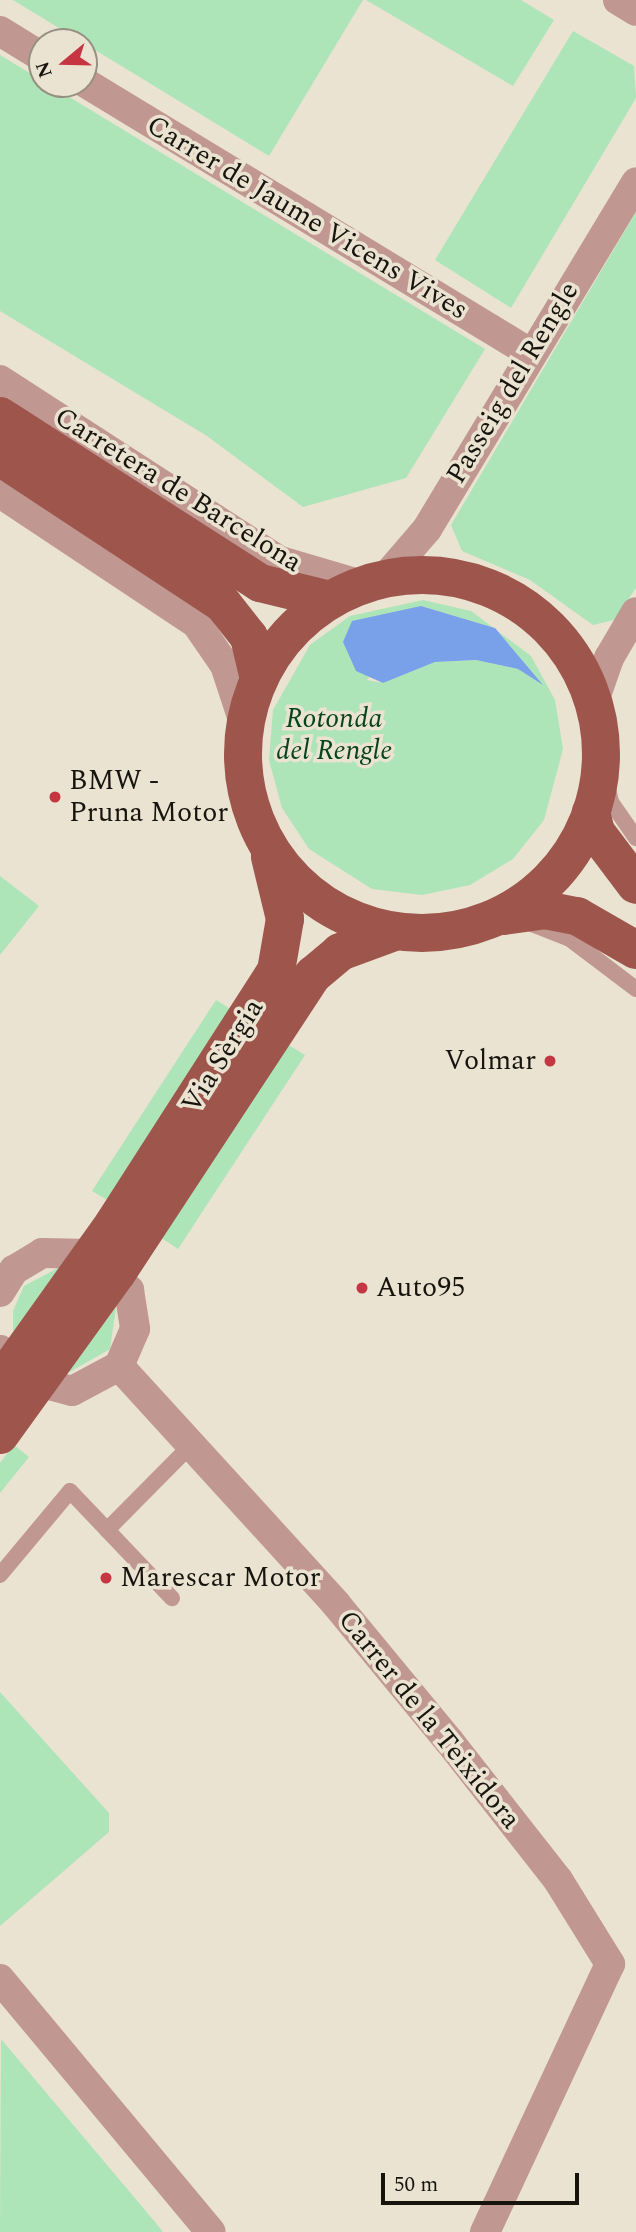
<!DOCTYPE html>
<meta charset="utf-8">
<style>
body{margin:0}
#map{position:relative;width:636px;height:2232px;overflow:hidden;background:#eae3d1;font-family:Spectral,serif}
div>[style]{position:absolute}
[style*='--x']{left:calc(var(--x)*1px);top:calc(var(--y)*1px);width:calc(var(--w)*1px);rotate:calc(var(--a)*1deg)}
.green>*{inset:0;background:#ade4b8}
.water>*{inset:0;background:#78a1e9}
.service>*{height:16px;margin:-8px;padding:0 8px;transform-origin:8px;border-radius:8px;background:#c19791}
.minor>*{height:30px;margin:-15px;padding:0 15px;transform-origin:15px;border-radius:15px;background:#c19791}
.primary>*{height:38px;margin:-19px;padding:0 19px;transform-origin:19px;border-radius:19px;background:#9e564c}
.primary>.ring{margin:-19px;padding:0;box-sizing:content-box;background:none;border:38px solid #9e564c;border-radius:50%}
.dots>*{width:19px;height:19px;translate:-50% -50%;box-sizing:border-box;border:4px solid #eae3d1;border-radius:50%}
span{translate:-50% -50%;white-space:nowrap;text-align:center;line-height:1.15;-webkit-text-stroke:7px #eae3d1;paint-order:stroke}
.street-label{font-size:28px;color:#17140e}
.park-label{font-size:28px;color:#07441e;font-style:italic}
.poi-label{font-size:28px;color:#17140e}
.left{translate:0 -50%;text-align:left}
.right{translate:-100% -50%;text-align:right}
.north{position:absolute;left:28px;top:28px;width:70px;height:70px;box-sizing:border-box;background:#eae3d1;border:2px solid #969083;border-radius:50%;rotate:251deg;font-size:19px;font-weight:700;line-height:28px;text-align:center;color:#17140e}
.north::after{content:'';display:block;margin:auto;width:24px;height:32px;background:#c53542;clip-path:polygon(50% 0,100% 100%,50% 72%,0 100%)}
.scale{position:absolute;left:381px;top:2173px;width:198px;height:32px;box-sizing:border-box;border:4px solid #17140e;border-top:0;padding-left:9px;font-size:21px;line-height:24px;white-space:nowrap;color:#17140e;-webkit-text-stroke:5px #eae3d1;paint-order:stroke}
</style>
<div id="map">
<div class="green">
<div style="clip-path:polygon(13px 0,363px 0,269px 156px)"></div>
<div style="clip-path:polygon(366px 0,521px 0,554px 20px,513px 86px)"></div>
<div style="clip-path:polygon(573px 31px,634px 66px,636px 98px,511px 308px,435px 260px)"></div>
<div style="clip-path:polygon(0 55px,485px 349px,406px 478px,303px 507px,207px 436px,0 311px)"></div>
<div style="clip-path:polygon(636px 212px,636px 588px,614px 620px,593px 625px,530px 580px,462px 551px,451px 525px)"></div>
<div style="clip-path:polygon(evenodd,423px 600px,471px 611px,531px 656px,555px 700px,563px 749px,544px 820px,513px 859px,470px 885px,422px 895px,372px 889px,309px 849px,282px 808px,269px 760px,273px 710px,310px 645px,350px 616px,423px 600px,421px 606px,495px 628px,542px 684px,518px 669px,476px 660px,435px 662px,383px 683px,367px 680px,421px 606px)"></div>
<div style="clip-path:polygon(0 876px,39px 906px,0 955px)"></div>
<div style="clip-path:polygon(216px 1000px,232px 1010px,109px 1201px,92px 1191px)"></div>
<div style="clip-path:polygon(287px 1044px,305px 1055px,178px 1249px,160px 1237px)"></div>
<div style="clip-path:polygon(60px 1267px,13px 1332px,13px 1311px,24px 1286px)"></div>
<div style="clip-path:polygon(116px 1307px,110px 1349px,68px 1373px)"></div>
<div style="clip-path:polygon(14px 1445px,29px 1457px,0 1493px,0 1463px)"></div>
<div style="clip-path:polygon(0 1692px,109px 1813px,109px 1832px,0 1926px)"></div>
<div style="clip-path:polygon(1px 2039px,155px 2222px,163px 2232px,0 2232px)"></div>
</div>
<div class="water">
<div style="clip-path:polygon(421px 606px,495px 628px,543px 685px,518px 669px,476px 660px,435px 662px,383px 683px,356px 671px,343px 642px,352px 621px)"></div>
</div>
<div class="service">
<div style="--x:600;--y:750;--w:53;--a:78.1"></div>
<div style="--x:611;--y:802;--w:44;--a:55.2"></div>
<div style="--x:532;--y:924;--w:41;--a:21.5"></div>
<div style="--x:570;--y:939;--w:83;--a:37.1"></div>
<div style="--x:107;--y:1530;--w:118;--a:-45.3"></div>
<div style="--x:0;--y:1575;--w:109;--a:-50.2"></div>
<div style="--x:70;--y:1491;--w:148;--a:46.4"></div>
</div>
<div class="minor">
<div style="--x:618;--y:0;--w:21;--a:31"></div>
<div style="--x:0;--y:31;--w:49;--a:31.8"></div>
<div style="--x:84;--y:82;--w:522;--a:31.28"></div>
<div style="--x:0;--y:380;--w:333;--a:32.9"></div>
<div style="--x:280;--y:561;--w:85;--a:16.3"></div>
<div style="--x:0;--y:493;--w:235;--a:33.6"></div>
<div style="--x:196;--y:623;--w:51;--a:55.4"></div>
<div style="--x:225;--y:665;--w:64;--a:71.8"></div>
<div style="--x:384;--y:579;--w:66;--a:-49.3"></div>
<div style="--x:427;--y:529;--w:405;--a:-58.9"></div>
<div style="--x:593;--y:704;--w:49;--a:-70.8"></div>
<div style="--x:609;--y:658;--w:53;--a:-59.6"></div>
<div style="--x:0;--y:1292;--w:26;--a:-58"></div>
<div style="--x:14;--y:1270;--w:33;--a:-31"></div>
<div style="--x:42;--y:1253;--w:50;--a:1.1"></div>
<div style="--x:92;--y:1254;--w:52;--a:44.2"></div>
<div style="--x:129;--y:1290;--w:39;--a:81"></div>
<div style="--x:135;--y:1329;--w:40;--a:113.4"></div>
<div style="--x:119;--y:1366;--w:53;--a:152"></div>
<div style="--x:72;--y:1391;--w:51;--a:-165.1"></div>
<div style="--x:23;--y:1378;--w:36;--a:-129"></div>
<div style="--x:119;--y:1366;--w:322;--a:47.6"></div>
<div style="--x:336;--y:1604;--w:178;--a:50.5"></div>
<div style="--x:449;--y:1741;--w:177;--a:51.9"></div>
<div style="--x:558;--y:1880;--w:99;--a:58.2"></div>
<div style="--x:610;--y:1964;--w:296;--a:115"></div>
<div style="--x:0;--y:1979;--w:329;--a:50.2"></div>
</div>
<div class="primary">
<div style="--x:0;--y:416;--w:309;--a:32.7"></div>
<div style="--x:260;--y:583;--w:72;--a:13.7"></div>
<div style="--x:0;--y:457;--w:267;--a:33.4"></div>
<div style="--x:223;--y:604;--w:42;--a:51.8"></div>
<div style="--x:249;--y:637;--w:43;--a:76.6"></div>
<div class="ring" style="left:243px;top:575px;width:320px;height:320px"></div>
<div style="--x:591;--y:812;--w:21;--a:76"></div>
<div style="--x:596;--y:832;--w:66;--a:53"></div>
<div style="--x:504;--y:916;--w:41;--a:-8.3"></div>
<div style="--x:545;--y:910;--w:33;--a:11"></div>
<div style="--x:577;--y:916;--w:68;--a:30"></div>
<div style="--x:0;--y:1383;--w:196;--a:-54.5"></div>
<div style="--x:114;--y:1223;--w:300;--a:-57.3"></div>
<div style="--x:276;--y:971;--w:53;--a:-80.2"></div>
<div style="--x:285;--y:919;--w:64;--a:-103.6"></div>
<div style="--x:0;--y:1435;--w:200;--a:-54.2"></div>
<div style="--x:117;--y:1273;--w:357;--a:-56.7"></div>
<div style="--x:313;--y:975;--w:35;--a:-40"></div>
<div style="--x:340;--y:952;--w:58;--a:-20.3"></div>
</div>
<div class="dots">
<div style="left:55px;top:797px;background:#c53542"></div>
<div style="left:550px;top:1061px;background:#c53542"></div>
<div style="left:362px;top:1288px;background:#c53542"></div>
<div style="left:106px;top:1578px;background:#c53542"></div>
</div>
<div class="street-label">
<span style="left:307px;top:218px;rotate:31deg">Carrer de Jaume Vicens Vives</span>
<span style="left:513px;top:383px;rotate:-59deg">Passeig del Rengle</span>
<span style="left:178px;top:490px;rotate:32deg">Carretera de Barcelona</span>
<span style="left:223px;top:1056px;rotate:-58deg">Via Sèrgia</span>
<span style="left:429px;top:1720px;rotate:51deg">Carrer de la Teixidora</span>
</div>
<div class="park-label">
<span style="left:334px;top:735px">Rotonda<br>del Rengle</span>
</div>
<div class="poi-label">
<span class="left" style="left:69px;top:797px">BMW -<br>Pruna Motor</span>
<span class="right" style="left:536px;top:1061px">Volmar</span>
<span class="left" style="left:376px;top:1288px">Auto95</span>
<span class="left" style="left:120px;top:1578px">Marescar Motor</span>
</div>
<div class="north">N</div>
<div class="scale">50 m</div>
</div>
